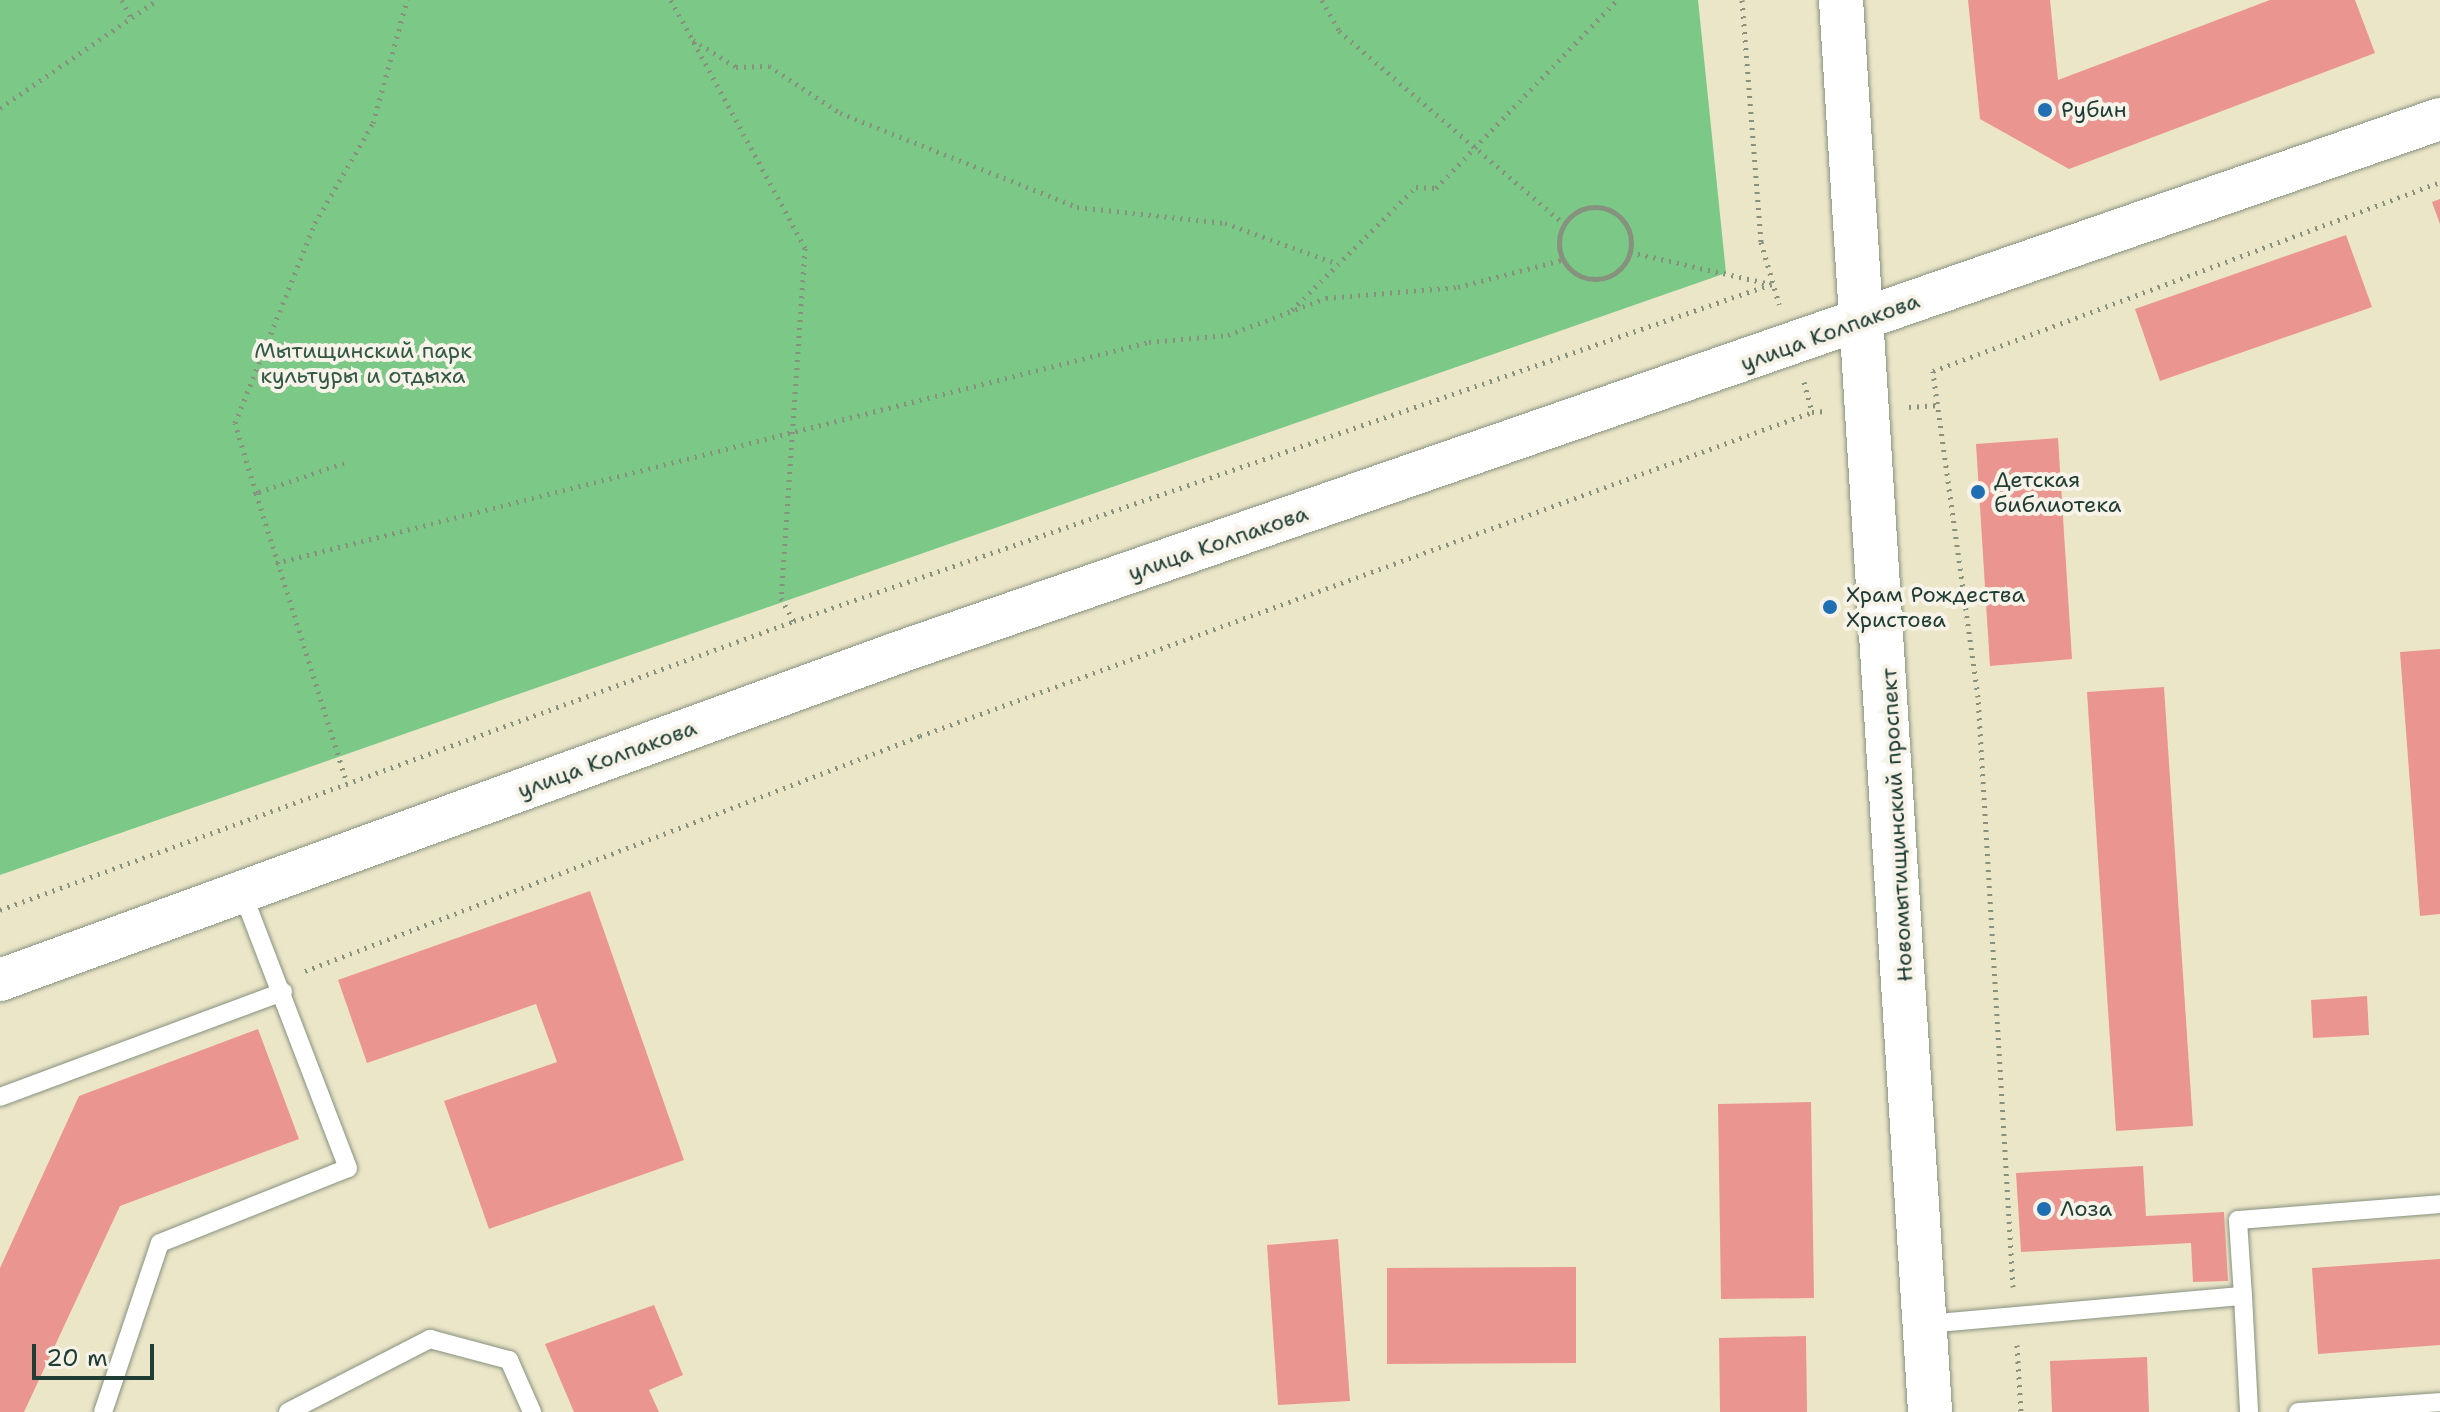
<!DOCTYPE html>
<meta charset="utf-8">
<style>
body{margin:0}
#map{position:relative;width:2440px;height:1412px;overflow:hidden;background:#ece6c9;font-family:"Shantell Sans",sans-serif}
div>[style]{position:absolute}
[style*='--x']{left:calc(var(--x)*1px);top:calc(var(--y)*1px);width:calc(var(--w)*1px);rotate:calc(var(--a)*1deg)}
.green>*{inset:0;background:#7bc887}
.building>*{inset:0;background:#eb9590}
.path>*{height:5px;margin-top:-2.5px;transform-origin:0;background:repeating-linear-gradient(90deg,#86927e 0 2px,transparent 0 8px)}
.path>.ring{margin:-2.5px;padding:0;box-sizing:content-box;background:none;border:5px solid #86927e;border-radius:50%}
.roads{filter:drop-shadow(0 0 2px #86927e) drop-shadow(0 0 2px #86927e)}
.service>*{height:18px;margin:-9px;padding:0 9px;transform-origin:9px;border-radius:9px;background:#fff}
.tertiary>*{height:42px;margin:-21px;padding:0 21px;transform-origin:21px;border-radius:21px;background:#fff}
.secondary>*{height:44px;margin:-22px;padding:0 22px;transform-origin:22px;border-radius:22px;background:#fff}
.dots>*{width:22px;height:22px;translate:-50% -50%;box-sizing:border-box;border:4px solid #f7f3e8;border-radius:50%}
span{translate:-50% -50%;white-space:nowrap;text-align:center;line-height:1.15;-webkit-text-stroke:8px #f7f3e8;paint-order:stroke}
.poi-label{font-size:22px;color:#1f3d34}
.left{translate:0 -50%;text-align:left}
.street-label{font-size:22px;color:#1f3d34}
.park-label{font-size:22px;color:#315945}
.scale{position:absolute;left:32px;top:1344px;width:122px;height:36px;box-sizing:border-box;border:4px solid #1f3d34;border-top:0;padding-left:10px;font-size:24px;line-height:28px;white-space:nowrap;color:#1f3d34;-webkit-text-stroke:6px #f7f3e8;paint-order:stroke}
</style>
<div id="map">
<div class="green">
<div style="clip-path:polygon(0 0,1698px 0,1726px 273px,0 875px)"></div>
</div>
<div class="building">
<div style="clip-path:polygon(1968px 0,2050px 0,2058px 80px,2270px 0,2355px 0,2375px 53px,2069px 169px,1980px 119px)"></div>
<div style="clip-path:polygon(2440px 199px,2440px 224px,2432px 202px)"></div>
<div style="clip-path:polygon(2346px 235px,2372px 307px,2160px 381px,2135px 309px)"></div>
<div style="clip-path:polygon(2058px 438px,2072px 659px,1990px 666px,1976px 444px)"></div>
<div style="clip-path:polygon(2440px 649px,2440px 914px,2420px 916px,2400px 652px)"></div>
<div style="clip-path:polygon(2164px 687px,2193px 1126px,2116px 1131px,2087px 692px)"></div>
<div style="clip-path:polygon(590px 891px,684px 1160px,489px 1229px,444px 1101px,557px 1062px,536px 1004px,367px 1063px,338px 980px)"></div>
<div style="clip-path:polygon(2367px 996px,2369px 1035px,2313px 1038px,2311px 1000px)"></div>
<div style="clip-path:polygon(258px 1029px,299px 1139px,120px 1206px,24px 1412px,0 1412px,0 1268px,79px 1096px)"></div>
<div style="clip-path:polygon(1811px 1102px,1814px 1298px,1721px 1299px,1718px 1104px)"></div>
<div style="clip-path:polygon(2143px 1166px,2146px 1216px,2224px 1212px,2228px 1281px,2193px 1282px,2191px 1243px,2021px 1252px,2016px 1173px)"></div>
<div style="clip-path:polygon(1338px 1239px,1350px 1401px,1278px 1405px,1267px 1245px)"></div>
<div style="clip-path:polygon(2440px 1259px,2440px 1345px,2318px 1354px,2312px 1268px)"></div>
<div style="clip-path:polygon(1576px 1267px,1576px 1363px,1387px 1364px,1387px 1268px)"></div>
<div style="clip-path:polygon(654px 1305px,683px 1375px,649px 1390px,659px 1412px,574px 1412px,545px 1344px)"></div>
<div style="clip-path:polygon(1806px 1336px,1807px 1412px,1720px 1412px,1719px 1338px)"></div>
<div style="clip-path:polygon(2147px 1357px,2149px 1412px,2052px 1412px,2050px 1361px)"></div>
</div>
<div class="path">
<div style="--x:122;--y:0;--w:20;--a:63"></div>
<div style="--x:671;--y:0;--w:282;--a:61.6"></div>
<div style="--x:805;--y:248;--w:351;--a:93.9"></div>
<div style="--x:781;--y:598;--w:26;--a:61"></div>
<div style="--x:1322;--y:0;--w:35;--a:61"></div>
<div style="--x:1339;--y:31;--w:296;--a:40.6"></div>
<div style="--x:1742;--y:0;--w:243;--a:85.5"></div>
<div style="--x:1761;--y:242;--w:65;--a:73.8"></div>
<div style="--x:693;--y:40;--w:51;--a:32.1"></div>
<div style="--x:736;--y:67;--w:33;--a:-2"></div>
<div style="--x:769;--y:66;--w:85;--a:33.5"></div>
<div style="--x:840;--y:113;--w:255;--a:21.6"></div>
<div style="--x:1077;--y:207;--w:149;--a:6.2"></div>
<div style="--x:1225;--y:223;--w:115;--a:19.9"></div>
<div style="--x:0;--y:108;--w:191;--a:-34.5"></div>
<div class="ring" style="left:1559px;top:207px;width:67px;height:67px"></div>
<div style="--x:1630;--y:252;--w:145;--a:12.8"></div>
<div style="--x:1292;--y:310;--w:175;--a:-44.8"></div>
<div style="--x:1416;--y:187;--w:20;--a:3"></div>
<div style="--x:1436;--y:188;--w:261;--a:-46.1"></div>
<div style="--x:1804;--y:382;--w:31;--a:75"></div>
<div style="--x:1812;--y:412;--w:15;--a:-4"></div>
<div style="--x:1909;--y:407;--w:30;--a:-4"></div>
<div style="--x:344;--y:463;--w:93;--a:161.2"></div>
<div style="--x:256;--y:493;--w:304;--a:72.6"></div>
<div style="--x:256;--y:493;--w:73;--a:-106.7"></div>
<div style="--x:235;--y:423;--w:215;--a:-68.2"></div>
<div style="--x:315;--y:223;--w:116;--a:-59.9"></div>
<div style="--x:373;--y:123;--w:128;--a:-74.5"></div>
<div style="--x:276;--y:563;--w:901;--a:-14.21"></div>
<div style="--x:1149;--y:342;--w:79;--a:-5.1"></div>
<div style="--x:1228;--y:335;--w:105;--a:-20.7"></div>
<div style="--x:1326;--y:298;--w:132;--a:-4.8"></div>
<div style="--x:1458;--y:287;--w:107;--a:-14.6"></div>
<div style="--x:0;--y:910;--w:845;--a:-20"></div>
<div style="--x:794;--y:621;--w:1034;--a:-19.01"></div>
<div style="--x:305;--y:971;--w:658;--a:-20.91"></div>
<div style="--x:920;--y:736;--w:949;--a:-19.96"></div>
<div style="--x:2013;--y:1287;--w:591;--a:-93.39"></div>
<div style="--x:1978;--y:697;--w:329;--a:-97.9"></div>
<div style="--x:1933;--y:371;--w:541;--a:-20.44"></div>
<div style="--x:2017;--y:1345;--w:67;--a:86.6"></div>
</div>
<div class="roads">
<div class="service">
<div style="--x:0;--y:1097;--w:302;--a:-20.4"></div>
<div style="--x:2243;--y:1296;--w:116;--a:87"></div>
<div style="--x:1927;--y:1324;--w:317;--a:-5.1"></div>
<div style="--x:2243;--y:1296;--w:76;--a:-93.8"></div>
<div style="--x:2238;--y:1220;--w:203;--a:-4.5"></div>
<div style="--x:103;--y:1412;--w:178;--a:-71.4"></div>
<div style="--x:160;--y:1243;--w:202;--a:-21.7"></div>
<div style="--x:348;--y:1168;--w:299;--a:-111"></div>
<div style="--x:288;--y:1412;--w:160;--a:-27.2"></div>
<div style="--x:430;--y:1339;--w:82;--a:14.9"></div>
<div style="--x:509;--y:1360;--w:57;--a:66.1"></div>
<div style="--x:2298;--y:1412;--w:142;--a:-4"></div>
</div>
<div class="tertiary">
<div style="--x:0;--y:980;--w:952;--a:-20.03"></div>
<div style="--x:894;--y:654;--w:1636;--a:-19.09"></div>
</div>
<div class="secondary">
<div style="--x:1841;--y:0;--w:1415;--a:86.39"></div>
</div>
</div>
<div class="dots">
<div style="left:2045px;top:110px;background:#1f6fb2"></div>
<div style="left:1978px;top:492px;background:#1f6fb2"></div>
<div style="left:1830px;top:607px;background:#1f6fb2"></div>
<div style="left:2044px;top:1209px;background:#1f6fb2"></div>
</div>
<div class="poi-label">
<span class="left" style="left:2061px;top:110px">Рубин</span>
<span class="left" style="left:1994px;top:492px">Детская<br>библиотека</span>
<span class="left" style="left:1846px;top:607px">Храм Рождества<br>Христова</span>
<span class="left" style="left:2060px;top:1209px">Лоза</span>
</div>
<div class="street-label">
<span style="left:1830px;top:332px;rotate:-20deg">улица Колпакова</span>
<span style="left:1218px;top:543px;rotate:-19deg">улица Колпакова</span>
<span style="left:607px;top:759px;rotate:-20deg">улица Колпакова</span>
<span style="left:1897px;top:825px;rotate:-93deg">Новомытищинский проспект</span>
</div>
<div class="park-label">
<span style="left:363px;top:363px">Мытищинский парк<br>культуры и отдыха</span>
</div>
<div class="scale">20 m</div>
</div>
